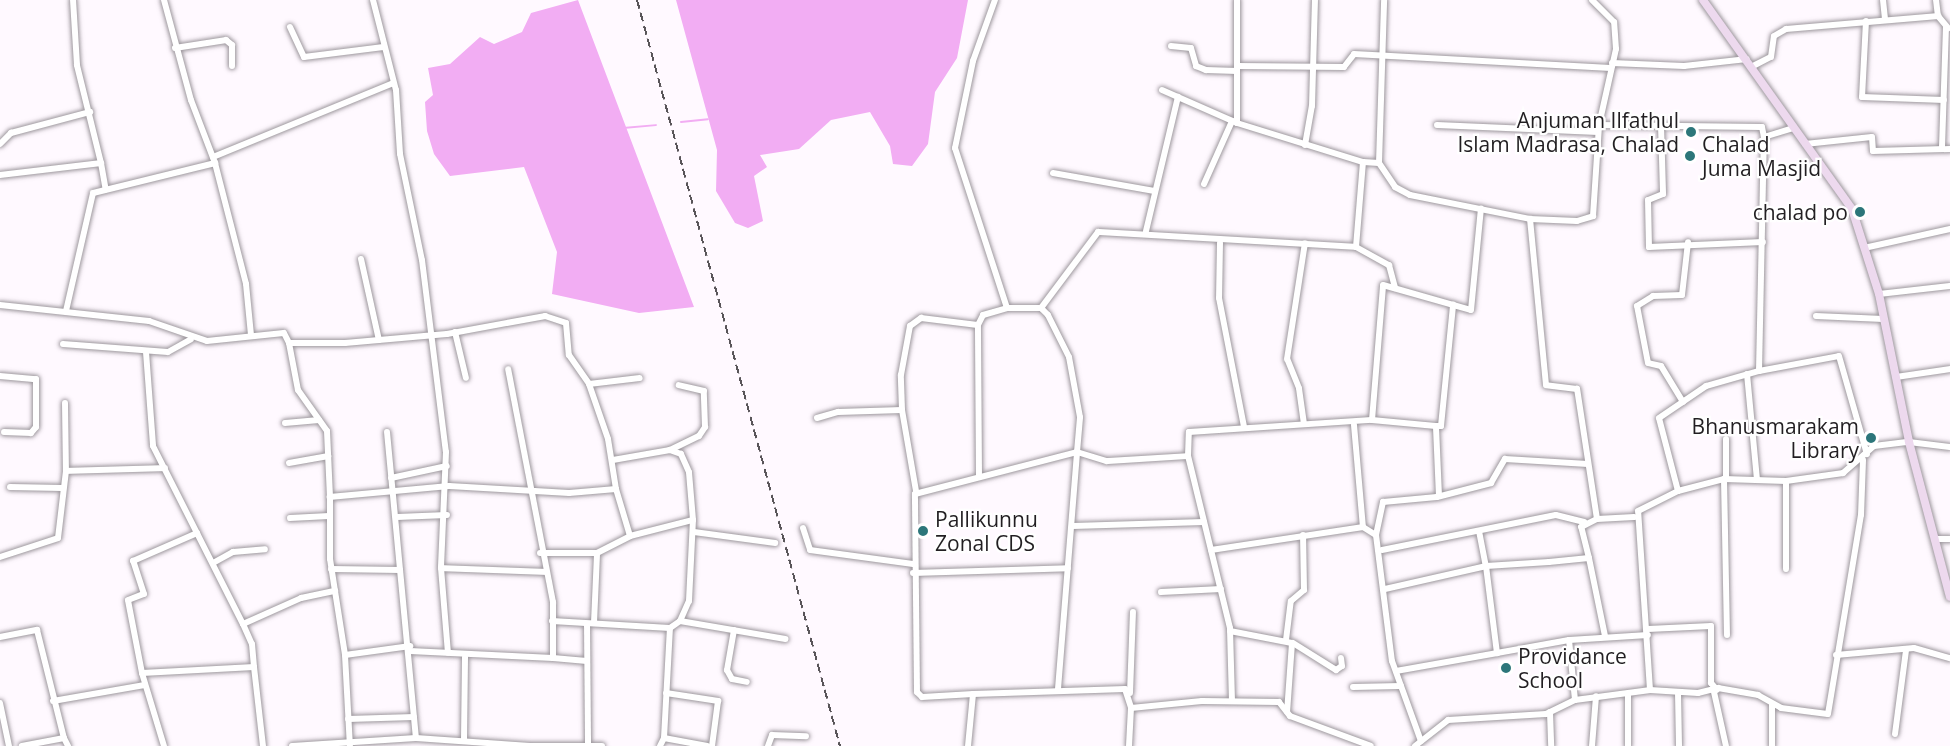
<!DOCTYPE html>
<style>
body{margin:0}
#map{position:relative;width:1950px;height:746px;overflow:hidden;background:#fff9ff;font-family:"Open Sans",sans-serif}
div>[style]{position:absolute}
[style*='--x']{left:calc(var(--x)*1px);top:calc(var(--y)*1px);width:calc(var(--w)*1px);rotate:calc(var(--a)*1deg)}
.water>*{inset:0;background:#f2adf3}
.stream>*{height:2px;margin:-1px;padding:0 1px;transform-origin:1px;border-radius:1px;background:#f2adf3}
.roads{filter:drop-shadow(0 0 2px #9e989e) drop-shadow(0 0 2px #9e989e)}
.street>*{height:6px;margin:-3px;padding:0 3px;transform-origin:3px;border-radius:3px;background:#fff}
.secondary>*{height:8px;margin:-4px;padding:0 4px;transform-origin:4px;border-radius:4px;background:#edd9ee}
.rail>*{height:2px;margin-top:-1px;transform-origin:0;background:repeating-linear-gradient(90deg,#595559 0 9px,transparent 0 13.5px)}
.dots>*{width:16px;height:16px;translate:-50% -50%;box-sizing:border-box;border:3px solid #fff;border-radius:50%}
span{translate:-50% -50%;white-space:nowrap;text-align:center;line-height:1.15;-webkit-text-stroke:4.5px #fff;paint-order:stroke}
.poi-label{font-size:21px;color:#221f22}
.right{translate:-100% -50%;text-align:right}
.left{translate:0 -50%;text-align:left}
</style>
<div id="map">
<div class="water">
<div style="clip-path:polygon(578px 0,694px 307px,639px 313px,552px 294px,557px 252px,524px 167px,450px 176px,434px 154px,427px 131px,425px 102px,433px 95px,428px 68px,450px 64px,480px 37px,494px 44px,522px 32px,531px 13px)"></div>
<div style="clip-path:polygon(676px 0,968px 0,957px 58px,935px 92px,928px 144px,912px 166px,893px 164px,890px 146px,870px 112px,831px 120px,799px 149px,760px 155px,767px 167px,754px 176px,763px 221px,748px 228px,735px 223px,716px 191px,717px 150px)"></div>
</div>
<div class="stream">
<div style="--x:681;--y:122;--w:27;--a:-6"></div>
<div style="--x:623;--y:128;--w:33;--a:-5"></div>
</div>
<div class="roads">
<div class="street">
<div style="--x:164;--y:0;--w:104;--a:74.9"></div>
<div style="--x:191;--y:100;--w:67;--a:69.1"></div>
<div style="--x:215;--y:163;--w:125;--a:75.6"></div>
<div style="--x:246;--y:284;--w:51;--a:84.4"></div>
<div style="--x:373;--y:0;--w:93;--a:75.7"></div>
<div style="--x:396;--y:90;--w:64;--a:86.4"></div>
<div style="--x:400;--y:154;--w:108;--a:78.3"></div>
<div style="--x:422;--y:260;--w:193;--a:82.9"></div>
<div style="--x:446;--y:452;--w:116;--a:92.5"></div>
<div style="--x:441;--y:568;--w:104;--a:2.2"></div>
<div style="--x:1237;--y:0;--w:123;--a:90"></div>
<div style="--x:1237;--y:123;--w:132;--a:17.2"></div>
<div style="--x:1883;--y:0;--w:20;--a:84"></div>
<div style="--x:1936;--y:0;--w:16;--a:83"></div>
<div style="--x:1938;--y:16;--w:16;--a:50"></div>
<div style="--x:1866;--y:21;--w:76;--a:93"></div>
<div style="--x:1862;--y:97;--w:82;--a:2.1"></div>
<div style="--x:290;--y:27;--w:33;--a:65"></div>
<div style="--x:304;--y:57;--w:80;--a:-7.2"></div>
<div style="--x:1171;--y:46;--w:20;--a:6"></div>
<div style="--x:1191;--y:48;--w:19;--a:74"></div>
<div style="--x:1196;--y:66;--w:11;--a:22"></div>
<div style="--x:1206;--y:70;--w:31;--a:2"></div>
<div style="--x:175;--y:48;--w:52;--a:-8.9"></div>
<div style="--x:226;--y:40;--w:8;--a:40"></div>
<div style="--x:232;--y:45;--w:21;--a:90"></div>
<div style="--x:1612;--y:63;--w:72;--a:2.4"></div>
<div style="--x:1684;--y:66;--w:63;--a:-6.3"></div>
<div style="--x:1237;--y:66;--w:107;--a:0.5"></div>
<div style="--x:1344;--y:67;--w:16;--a:-52"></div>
<div style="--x:1354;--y:54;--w:257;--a:3.1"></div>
<div style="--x:1753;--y:66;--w:20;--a:-27"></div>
<div style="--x:1771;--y:57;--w:21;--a:-82"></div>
<div style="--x:1774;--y:36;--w:14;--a:-30"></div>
<div style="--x:1786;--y:29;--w:153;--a:-4.9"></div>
<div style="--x:1162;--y:90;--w:82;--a:23.7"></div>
<div style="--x:1437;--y:125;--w:161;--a:2.5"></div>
<div style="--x:1599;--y:125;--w:163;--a:0.7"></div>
<div style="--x:1762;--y:127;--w:10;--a:79"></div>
<div style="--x:1764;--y:137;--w:31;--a:-17"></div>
<div style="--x:1661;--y:125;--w:69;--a:88.3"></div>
<div style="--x:1663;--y:194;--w:16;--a:158"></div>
<div style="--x:1648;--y:200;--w:47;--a:88.8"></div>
<div style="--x:1649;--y:247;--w:114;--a:-2.5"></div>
<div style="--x:0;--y:144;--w:16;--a:-45"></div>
<div style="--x:11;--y:133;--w:82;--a:-14.9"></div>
<div style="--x:1805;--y:144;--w:67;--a:-6"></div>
<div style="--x:1872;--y:137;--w:14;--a:86"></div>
<div style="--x:1873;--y:151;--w:77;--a:-1.5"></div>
<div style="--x:1305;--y:145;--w:40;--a:-80"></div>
<div style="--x:1312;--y:106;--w:106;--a:-88.4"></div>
<div style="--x:1942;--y:147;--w:120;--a:-88.1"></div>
<div style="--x:213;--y:157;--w:195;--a:-22.3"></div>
<div style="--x:101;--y:163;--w:27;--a:80"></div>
<div style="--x:1379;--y:163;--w:29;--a:56"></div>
<div style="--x:1395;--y:187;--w:17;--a:28"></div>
<div style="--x:1410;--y:195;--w:122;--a:11.3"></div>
<div style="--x:1530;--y:219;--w:47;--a:2.4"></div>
<div style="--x:1577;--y:221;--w:17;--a:-17"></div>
<div style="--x:1593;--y:216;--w:91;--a:-86.2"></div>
<div style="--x:1599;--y:125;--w:78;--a:-77.4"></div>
<div style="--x:1616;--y:49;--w:27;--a:-94"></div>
<div style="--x:1614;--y:22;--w:31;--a:-135"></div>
<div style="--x:1379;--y:163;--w:163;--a:-88.2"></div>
<div style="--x:1053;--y:173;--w:103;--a:10.1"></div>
<div style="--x:0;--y:175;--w:102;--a:-6.8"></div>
<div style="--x:101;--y:163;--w:101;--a:-103.8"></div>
<div style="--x:77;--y:65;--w:65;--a:-93.5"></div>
<div style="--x:1204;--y:184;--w:69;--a:-66"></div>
<div style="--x:1146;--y:231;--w:138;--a:-76.6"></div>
<div style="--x:1220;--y:243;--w:55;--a:91"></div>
<div style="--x:1219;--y:298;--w:131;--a:79"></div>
<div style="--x:1356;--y:247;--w:38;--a:29"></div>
<div style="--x:1389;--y:265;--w:24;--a:75"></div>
<div style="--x:1864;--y:248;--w:88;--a:-12.5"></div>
<div style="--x:361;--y:259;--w:83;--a:77.5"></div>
<div style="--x:1879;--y:294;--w:71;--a:-6.4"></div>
<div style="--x:0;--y:305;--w:150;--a:6.1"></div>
<div style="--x:149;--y:321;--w:61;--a:19"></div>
<div style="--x:207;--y:341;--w:77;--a:-5.9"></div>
<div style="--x:284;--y:333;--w:11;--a:63"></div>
<div style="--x:289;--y:343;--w:56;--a:0"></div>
<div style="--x:345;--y:343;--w:102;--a:-5"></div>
<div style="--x:447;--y:334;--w:100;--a:-10.4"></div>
<div style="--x:545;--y:316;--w:22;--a:18"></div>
<div style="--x:566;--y:323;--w:32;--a:85"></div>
<div style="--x:569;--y:355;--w:35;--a:55"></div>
<div style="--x:589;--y:384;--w:58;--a:70.9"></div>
<div style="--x:608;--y:439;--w:51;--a:80.9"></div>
<div style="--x:616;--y:489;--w:47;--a:175.1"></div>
<div style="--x:569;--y:493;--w:120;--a:-176.7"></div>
<div style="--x:449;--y:486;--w:120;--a:174.7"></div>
<div style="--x:330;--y:497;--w:62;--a:90"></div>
<div style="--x:330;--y:559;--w:97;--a:81.1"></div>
<div style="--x:345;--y:655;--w:91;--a:86.9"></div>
<div style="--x:1041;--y:308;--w:95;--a:-53.1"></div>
<div style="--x:1098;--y:232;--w:258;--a:3.3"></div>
<div style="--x:1356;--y:247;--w:85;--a:-85.3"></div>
<div style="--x:1363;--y:162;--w:16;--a:4"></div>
<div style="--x:66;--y:311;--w:121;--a:-77.1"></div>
<div style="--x:93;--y:193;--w:126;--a:-13.8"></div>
<div style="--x:1816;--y:316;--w:67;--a:2.6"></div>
<div style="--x:455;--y:332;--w:47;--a:76.6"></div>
<div style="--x:289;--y:343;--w:48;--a:79.2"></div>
<div style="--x:298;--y:390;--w:50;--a:54.7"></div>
<div style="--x:327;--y:431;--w:66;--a:87.4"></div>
<div style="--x:63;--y:344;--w:105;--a:4.4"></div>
<div style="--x:168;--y:352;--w:26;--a:-29"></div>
<div style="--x:146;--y:352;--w:94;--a:85.7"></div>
<div style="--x:153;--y:446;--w:199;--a:63.2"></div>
<div style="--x:243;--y:624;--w:64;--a:-24.1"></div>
<div style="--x:301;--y:598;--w:35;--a:-12"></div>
<div style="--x:1759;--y:371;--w:81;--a:-10.6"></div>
<div style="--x:1839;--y:356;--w:102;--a:74.1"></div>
<div style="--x:1747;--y:374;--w:105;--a:84.6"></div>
<div style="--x:0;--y:376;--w:36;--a:5"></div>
<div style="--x:36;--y:379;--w:48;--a:90"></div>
<div style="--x:36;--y:427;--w:8;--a:130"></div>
<div style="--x:31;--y:433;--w:27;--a:-178"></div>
<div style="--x:1896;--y:377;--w:55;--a:-8.4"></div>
<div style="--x:589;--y:384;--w:51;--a:-6.7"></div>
<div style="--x:1683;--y:402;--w:42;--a:-121.4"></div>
<div style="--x:1661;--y:366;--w:13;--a:-167"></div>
<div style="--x:1648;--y:363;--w:58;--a:-100.9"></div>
<div style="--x:1637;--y:306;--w:19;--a:-32"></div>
<div style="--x:1653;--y:296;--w:29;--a:-2"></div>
<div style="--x:1682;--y:295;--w:53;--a:-83.5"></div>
<div style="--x:65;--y:403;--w:68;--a:89.2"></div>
<div style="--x:817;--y:418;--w:22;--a:-16"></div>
<div style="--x:838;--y:412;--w:64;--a:-1.8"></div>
<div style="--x:1372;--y:420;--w:135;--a:-85.3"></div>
<div style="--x:1383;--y:285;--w:91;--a:15.9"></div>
<div style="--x:1471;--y:310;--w:102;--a:-84.4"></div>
<div style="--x:285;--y:423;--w:34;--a:-5"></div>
<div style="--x:1304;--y:424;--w:36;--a:-98"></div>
<div style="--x:1299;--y:388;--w:31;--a:-112"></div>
<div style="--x:1287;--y:359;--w:117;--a:-81.2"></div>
<div style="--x:1354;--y:425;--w:102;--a:85"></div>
<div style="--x:387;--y:432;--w:307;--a:84.6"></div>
<div style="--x:670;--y:450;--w:32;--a:-26"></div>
<div style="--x:699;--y:436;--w:11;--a:-56"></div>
<div style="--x:705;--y:427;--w:36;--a:-92"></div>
<div style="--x:704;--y:391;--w:26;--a:-167"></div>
<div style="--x:289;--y:463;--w:40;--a:-10"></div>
<div style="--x:979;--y:476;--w:151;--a:-90.4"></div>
<div style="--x:978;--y:325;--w:11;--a:-63"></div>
<div style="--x:983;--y:315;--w:25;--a:-16"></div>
<div style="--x:391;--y:478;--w:57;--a:-12.1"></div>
<div style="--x:1724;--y:479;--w:156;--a:88.9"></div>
<div style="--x:1726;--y:479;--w:40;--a:-90"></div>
<div style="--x:10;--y:487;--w:52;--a:1.1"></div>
<div style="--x:616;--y:489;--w:49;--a:73.4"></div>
<div style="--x:916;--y:491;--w:82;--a:-99.8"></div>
<div style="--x:902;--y:410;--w:35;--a:-92"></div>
<div style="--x:901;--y:375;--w:50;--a:-79.6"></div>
<div style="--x:910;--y:326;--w:14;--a:-36"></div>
<div style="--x:921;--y:318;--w:57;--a:7"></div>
<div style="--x:1678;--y:491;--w:75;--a:-104.6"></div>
<div style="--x:1659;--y:418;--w:57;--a:-34.2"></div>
<div style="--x:1706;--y:386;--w:55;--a:-15.8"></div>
<div style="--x:1759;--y:371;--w:234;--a:-88.8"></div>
<div style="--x:1439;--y:496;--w:70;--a:-92.5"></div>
<div style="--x:1436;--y:426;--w:5;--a:0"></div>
<div style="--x:1441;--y:426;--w:122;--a:-84.3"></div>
<div style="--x:397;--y:517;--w:50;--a:-2.3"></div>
<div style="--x:290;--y:518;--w:39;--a:-3"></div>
<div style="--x:1597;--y:519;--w:37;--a:-3"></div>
<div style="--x:1073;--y:526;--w:131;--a:-1.7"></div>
<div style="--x:803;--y:528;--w:23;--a:72"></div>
<div style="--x:810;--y:550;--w:104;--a:7.7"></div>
<div style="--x:1479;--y:531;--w:36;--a:79"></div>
<div style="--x:1486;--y:566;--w:63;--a:-3.6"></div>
<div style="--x:1549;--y:562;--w:40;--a:-5.7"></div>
<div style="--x:1589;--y:558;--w:32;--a:-104"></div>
<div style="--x:1581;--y:527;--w:18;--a:-27"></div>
<div style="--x:1597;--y:519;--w:132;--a:-98.7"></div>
<div style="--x:1577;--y:389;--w:31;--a:-173"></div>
<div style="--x:1546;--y:385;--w:167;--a:-95.5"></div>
<div style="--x:694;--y:532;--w:82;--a:7.7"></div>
<div style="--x:1376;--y:535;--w:34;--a:-78"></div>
<div style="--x:1383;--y:502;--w:54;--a:-5.3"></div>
<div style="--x:1437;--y:497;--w:56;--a:-14.5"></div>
<div style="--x:1491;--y:483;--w:28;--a:-60"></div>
<div style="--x:1505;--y:459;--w:83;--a:3.4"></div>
<div style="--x:1937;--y:539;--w:13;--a:0"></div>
<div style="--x:1211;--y:550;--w:154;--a:-8.6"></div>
<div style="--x:1363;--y:527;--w:15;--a:32"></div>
<div style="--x:1376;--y:535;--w:127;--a:82.8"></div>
<div style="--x:1392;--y:661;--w:85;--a:70.1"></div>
<div style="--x:1382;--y:550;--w:177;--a:-11.4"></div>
<div style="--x:1556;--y:515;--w:29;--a:14"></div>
<div style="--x:540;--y:553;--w:57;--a:0"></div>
<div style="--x:597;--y:553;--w:37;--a:-27"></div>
<div style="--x:630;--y:536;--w:65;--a:-14.3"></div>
<div style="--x:0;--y:557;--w:61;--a:-18.1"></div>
<div style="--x:58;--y:538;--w:67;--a:-83.2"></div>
<div style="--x:66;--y:471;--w:99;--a:-1.7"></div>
<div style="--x:1589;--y:558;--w:80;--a:78.4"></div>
<div style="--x:213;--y:563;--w:23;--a:-29"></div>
<div style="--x:233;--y:552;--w:32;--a:-5"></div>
<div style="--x:441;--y:568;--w:85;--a:85.3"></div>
<div style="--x:331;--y:569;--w:69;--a:0.8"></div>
<div style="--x:1786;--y:569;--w:88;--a:-90"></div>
<div style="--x:913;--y:573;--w:155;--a:-1.8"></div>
<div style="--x:1385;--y:589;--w:104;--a:-12.8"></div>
<div style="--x:1486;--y:566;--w:88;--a:82.8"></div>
<div style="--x:1497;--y:653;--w:73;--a:-10.2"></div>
<div style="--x:1161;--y:592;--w:60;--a:-2.9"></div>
<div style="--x:552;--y:621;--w:118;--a:3.4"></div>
<div style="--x:670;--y:628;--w:12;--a:-35"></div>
<div style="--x:680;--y:621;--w:22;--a:-66"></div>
<div style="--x:689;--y:601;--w:81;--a:-87.2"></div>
<div style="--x:693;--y:520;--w:48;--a:-94.8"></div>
<div style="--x:689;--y:472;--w:20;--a:-114"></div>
<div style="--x:681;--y:454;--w:12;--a:-160"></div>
<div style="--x:670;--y:450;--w:58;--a:170"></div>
<div style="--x:680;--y:621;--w:107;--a:9.7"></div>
<div style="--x:594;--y:623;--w:70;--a:-87.5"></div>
<div style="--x:243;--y:624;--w:22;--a:66"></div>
<div style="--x:252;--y:644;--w:23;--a:85"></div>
<div style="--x:587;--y:624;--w:120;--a:89.5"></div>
<div style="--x:1648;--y:629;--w:63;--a:-2.7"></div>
<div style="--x:1711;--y:626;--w:57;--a:90"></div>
<div style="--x:1711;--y:683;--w:9;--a:49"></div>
<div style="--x:734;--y:630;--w:41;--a:99.9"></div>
<div style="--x:727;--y:670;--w:10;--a:61"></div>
<div style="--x:732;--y:679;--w:15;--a:11"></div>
<div style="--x:1230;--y:631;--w:63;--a:11"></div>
<div style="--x:1292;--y:643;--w:69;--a:94.1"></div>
<div style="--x:0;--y:637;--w:38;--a:-11"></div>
<div style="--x:37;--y:630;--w:111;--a:76"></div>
<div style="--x:64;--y:738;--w:43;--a:169.2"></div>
<div style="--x:1286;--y:640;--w:39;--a:-83"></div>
<div style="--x:1291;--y:601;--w:17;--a:-40"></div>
<div style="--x:1304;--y:590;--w:55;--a:-91"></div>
<div style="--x:1293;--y:643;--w:51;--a:32.1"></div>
<div style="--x:1336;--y:670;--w:7;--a:-34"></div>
<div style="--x:1342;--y:666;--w:8;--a:-97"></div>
<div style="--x:410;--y:651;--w:143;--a:2.8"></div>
<div style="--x:553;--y:658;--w:56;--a:-90"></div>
<div style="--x:553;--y:602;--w:237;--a:-100.9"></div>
<div style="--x:345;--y:655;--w:66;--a:-7.9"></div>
<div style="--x:1836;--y:655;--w:78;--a:-5.1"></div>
<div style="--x:1914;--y:648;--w:37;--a:16"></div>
<div style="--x:553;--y:658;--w:34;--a:5"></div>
<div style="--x:1396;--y:671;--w:103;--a:-10.1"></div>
<div style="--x:142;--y:673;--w:74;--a:-100.9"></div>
<div style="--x:128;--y:600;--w:17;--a:-21"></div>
<div style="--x:144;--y:594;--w:35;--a:-108"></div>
<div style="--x:133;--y:561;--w:70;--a:-23.6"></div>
<div style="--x:1353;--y:687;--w:48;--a:-1.2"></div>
<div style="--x:1058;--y:689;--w:238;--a:-85.4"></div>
<div style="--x:1077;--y:452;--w:31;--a:17"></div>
<div style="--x:1107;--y:461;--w:81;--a:-3.5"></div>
<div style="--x:1650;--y:690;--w:179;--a:-93.8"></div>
<div style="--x:1638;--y:511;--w:45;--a:-26.6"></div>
<div style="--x:1678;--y:491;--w:48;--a:-14.6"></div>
<div style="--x:1724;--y:479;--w:62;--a:1.8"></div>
<div style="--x:1786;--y:481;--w:58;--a:-8"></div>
<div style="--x:1843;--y:473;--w:41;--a:-41.1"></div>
<div style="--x:1874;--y:446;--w:35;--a:-7"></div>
<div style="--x:1909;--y:442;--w:41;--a:7"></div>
<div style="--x:1714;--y:692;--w:55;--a:77.5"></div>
<div style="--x:666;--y:693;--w:53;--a:8.7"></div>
<div style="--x:718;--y:701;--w:45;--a:97.6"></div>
<div style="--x:1130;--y:693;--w:81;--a:-87.9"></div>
<div style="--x:1678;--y:693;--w:53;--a:88.9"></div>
<div style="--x:973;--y:694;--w:152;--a:-1.9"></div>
<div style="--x:1125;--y:689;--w:20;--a:72"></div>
<div style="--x:1628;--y:696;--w:50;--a:90"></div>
<div style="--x:1575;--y:700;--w:76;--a:-7.6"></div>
<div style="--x:1650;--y:690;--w:48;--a:3.6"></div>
<div style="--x:1698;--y:693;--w:21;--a:-14"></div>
<div style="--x:1718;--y:688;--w:41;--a:9.9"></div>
<div style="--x:1758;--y:695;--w:26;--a:29"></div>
<div style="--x:1781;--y:708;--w:47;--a:7.3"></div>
<div style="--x:1828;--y:714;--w:202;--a:-80.6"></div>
<div style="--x:1861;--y:515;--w:55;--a:-87.9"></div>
<div style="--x:53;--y:701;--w:93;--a:-9.9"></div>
<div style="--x:1232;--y:701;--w:73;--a:-91.6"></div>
<div style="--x:1230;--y:628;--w:177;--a:-103.7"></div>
<div style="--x:1188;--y:456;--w:24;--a:-88"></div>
<div style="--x:1189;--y:432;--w:183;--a:-3.8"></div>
<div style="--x:1372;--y:420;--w:64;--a:5.4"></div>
<div style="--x:0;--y:703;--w:44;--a:78.2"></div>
<div style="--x:1772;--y:704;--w:42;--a:90"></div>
<div style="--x:1550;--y:712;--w:34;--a:88"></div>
<div style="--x:348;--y:719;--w:66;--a:-1.7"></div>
<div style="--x:1895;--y:734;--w:85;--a:-82.5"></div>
<div style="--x:64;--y:738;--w:9;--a:63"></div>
<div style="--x:664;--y:738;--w:110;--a:-86.9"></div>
<div style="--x:464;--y:740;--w:83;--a:-89.3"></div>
<div style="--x:164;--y:746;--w:76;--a:-106.8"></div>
<div style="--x:142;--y:673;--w:112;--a:-3.1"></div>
<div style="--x:254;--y:667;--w:80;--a:83.5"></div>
<div style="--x:292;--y:746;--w:124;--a:-3.7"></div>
<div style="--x:416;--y:738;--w:114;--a:4"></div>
<div style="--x:530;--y:746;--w:72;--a:0"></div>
<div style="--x:660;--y:746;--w:9;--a:-63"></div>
<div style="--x:664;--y:738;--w:44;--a:10.5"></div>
<div style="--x:768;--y:746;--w:12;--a:-70"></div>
<div style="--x:772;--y:735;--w:34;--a:2"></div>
<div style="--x:968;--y:746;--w:52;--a:-84.5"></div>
<div style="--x:973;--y:694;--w:51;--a:176.6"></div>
<div style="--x:922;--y:697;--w:7;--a:-135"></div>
<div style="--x:917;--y:692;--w:198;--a:-90.6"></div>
<div style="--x:915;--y:494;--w:167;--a:-14.5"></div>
<div style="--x:1077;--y:452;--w:35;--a:-85"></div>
<div style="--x:1080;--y:417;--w:61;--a:-100.4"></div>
<div style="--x:1069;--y:357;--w:47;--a:-116.6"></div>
<div style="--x:1048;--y:315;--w:10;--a:-135"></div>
<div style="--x:1041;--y:308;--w:34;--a:180"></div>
<div style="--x:1007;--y:308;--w:168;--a:-108"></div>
<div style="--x:955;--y:148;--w:89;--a:-78.3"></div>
<div style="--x:973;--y:61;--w:65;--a:-70.2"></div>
<div style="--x:1129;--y:746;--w:38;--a:-87"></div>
<div style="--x:1131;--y:708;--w:71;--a:-5.6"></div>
<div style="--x:1202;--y:701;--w:77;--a:0.7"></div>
<div style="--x:1279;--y:702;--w:18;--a:52"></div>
<div style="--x:1290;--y:716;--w:86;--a:20.3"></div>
<div style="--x:1415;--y:746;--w:42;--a:-38.2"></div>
<div style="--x:1448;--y:720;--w:98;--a:-3.5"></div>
<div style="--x:1546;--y:714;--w:32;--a:-26"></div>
<div style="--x:1575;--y:700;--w:60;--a:-95.7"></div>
<div style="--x:1569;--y:640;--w:79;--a:-3.6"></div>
<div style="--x:1592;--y:746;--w:50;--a:-85.4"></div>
</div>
<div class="secondary">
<div style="--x:1703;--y:0;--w:257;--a:54.5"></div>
<div style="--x:1852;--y:209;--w:89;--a:72.4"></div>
<div style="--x:1879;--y:294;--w:151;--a:78.5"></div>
<div style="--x:1909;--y:442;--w:160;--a:75.2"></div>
</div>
</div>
<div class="rail">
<div style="--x:637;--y:0;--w:773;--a:74.78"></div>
</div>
<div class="dots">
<div style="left:1691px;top:132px;background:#2c767a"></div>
<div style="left:1690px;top:156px;background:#2c767a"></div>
<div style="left:1860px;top:212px;background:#2c767a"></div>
<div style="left:1871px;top:438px;background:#2c767a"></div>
<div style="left:923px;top:531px;background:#2c767a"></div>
<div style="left:1506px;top:668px;background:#2c767a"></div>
</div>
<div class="poi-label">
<span class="right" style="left:1679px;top:132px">Anjuman Ilfathul<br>Islam Madrasa, Chalad</span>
<span class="left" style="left:1702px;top:156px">Chalad<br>Juma Masjid</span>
<span class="right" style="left:1848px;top:212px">chalad po</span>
<span class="right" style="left:1859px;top:438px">Bhanusmarakam<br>Library</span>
<span class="left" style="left:935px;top:531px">Pallikunnu<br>Zonal CDS</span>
<span class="left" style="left:1518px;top:668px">Providance<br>School</span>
</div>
</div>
